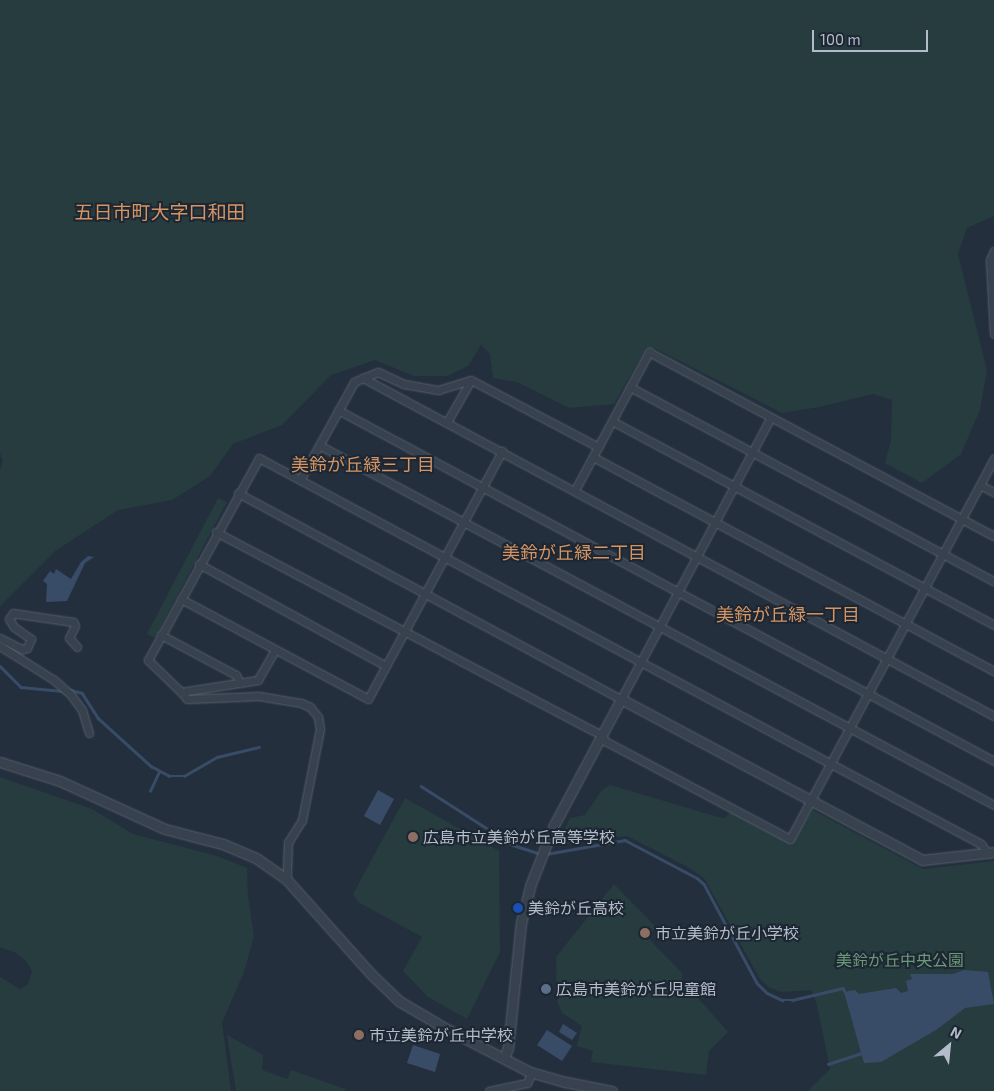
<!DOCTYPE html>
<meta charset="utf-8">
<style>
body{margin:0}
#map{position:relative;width:994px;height:1091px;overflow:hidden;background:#242f3e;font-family:"Exo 2","Noto Sans JP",sans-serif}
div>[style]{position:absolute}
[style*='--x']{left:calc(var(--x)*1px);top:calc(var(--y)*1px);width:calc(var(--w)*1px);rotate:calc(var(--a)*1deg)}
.green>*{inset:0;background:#263c3f}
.water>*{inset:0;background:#394c67}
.stream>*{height:2.5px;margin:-1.25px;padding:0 1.25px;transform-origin:1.25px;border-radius:1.25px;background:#394c67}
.roads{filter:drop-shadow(0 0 1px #565f6c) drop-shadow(0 0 1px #565f6c)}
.minor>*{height:7px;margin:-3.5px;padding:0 3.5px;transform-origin:3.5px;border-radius:3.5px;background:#38414e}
.tertiary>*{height:9px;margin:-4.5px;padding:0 4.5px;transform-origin:4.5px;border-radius:4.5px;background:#38414e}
.dots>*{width:14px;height:14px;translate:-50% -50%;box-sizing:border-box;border:2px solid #1d2633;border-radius:50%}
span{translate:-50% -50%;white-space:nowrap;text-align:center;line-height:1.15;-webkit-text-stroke:4px #1d2633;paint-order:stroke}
.poi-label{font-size:16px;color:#b4bcc9}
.left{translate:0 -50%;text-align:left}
.park-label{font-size:16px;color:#6b9a76}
.neighbourhood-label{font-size:18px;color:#d59563}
.quarter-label{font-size:19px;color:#d59563}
.north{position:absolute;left:924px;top:1021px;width:50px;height:50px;-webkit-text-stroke:4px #1d2633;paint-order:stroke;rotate:28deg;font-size:14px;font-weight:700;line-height:20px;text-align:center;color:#b4bcc9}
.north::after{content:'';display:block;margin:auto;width:18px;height:22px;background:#b4bcc9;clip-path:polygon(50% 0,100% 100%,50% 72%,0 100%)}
.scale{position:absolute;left:812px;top:30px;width:116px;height:22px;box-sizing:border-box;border:2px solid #b4bcc9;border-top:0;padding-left:6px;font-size:15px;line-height:18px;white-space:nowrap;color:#b4bcc9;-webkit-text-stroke:4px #1d2633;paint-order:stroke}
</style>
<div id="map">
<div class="green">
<div style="clip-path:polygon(0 0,994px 0,994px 216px,967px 228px,958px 254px,987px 370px,980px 410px,961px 454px,922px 483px,885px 463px,891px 440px,892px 400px,873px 394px,819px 407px,782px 413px,656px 349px,646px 348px,614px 404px,569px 408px,517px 382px,493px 378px,490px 354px,481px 345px,468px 366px,447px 376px,414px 376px,375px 360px,331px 375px,282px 425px,233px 444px,210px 476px,172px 500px,118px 510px,55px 551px,0 606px,0 470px,3px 461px,0 453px)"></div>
<div style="clip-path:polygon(218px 498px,227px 502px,155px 638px,147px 634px)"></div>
<div style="clip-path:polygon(0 777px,92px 809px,133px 834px,217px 856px,247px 868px,248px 896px,254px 936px,244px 972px,222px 1023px,231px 1091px,0 1091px,0 977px,20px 989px,28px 984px,32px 971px,27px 962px,16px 953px,0 947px)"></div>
<div style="clip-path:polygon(610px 785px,718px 817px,724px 818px,731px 812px,792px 844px,812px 810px,923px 869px,994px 861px,994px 1091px,808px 1091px,830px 1069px,817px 1005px,811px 990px,782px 992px,770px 988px,760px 979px,704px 878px,686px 866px,627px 836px,557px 845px,570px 818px,585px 815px,602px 790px)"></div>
<div style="clip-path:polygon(405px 798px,499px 851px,500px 952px,467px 1019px,428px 997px,403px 971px,422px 937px,358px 902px,353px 894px)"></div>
<div style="clip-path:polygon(614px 884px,656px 927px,647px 937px,682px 973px,682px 980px,728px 1032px,709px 1051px,706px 1075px,591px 1062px,593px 1051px,577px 1046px,582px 1026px,562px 1013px,557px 1001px,556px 957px)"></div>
<div style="clip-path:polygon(227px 1035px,263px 1055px,262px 1070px,287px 1079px,291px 1070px,345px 1089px,345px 1091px,236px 1091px)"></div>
</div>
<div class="water">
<div style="clip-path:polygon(88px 556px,94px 557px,85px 563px,67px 601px,46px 602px,47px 584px,43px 581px,50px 571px,54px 574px,56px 569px,71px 579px,81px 562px)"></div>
<div style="clip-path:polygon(378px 790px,394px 799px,380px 825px,364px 816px)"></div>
<div style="clip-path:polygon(964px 970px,988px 972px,994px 1004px,965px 1008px,936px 1030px,881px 1062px,864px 1063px,844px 992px,855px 990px,859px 994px,896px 988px,901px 993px,908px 991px,906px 981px,912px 979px,910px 974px,953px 974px)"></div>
<div style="clip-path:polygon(563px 1024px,577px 1033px,572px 1040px,559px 1032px)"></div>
<div style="clip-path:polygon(547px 1030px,572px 1046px,562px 1061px,537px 1045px)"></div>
<div style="clip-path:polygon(413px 1045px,440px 1054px,435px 1072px,407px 1063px)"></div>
</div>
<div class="stream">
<div style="--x:0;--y:666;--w:30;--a:45"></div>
<div style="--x:21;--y:687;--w:41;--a:5.6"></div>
<div style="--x:68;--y:689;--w:15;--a:16"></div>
<div style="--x:82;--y:693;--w:30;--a:57"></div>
<div style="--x:98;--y:718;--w:72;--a:42.2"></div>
<div style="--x:151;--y:766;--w:21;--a:28"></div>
<div style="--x:170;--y:776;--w:14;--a:0"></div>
<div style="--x:184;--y:776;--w:38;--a:-30"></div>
<div style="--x:217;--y:757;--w:43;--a:-13.4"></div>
<div style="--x:421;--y:786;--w:109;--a:32.7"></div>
<div style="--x:513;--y:845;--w:28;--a:18"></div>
<div style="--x:150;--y:791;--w:21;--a:-65"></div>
<div style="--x:546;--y:854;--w:80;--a:-10"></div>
<div style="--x:625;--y:840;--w:81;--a:27.8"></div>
<div style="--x:697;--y:878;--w:9;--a:41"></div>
<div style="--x:704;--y:884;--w:112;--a:61.8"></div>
<div style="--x:757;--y:983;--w:14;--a:45"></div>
<div style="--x:767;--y:993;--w:17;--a:25"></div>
<div style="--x:782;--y:1000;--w:10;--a:0"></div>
<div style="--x:792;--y:1000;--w:52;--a:-13.2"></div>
<div style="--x:843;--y:988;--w:4;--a:63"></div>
<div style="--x:828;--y:1064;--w:39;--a:-18"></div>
</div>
<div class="roads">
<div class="minor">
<div style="--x:994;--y:251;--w:10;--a:114"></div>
<div style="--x:990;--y:260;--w:74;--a:86.9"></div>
<div style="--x:363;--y:378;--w:16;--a:-22"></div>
<div style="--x:378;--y:372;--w:29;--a:25"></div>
<div style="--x:404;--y:384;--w:35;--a:10"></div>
<div style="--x:438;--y:390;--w:34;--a:-17"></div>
<div style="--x:630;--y:387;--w:412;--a:28.1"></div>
<div style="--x:338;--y:410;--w:744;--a:28.15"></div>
<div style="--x:612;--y:421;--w:433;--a:28.1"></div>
<div style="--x:447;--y:422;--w:48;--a:-60.3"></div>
<div style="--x:471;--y:380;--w:144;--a:27.8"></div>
<div style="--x:319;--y:445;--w:765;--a:28.07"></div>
<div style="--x:593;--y:457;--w:455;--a:28.1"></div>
<div style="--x:300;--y:480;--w:112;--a:-61.1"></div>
<div style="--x:354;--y:382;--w:10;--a:-24"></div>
<div style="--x:363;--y:378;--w:716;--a:28.18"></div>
<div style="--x:980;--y:485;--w:16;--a:27"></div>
<div style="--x:575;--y:490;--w:157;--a:-61.8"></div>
<div style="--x:649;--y:352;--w:391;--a:28.1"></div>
<div style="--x:238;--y:493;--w:435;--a:28.3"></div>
<div style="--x:621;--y:699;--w:319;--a:-62"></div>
<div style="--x:216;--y:532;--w:425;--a:27.8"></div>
<div style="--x:592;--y:730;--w:11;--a:27"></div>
<div style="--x:602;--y:735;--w:7;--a:63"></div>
<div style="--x:605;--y:741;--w:209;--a:27.9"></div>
<div style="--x:790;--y:839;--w:432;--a:-61.8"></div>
<div style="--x:199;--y:564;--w:213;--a:28.6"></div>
<div style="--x:181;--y:599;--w:212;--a:28.1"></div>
<div style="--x:368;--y:699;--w:282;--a:-61.6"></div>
<div style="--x:161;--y:635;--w:85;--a:28.1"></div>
<div style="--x:236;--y:675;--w:9;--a:63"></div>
<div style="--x:0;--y:638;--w:25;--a:27"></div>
<div style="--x:22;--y:649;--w:5;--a:-11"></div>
<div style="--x:27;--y:648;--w:10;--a:-66"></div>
<div style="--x:31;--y:639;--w:21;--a:-145"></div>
<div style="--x:14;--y:627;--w:9;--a:-122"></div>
<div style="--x:9;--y:619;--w:7;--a:-56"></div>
<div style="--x:13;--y:613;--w:6;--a:9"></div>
<div style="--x:19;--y:614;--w:55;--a:8.4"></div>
<div style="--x:73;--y:622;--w:4;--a:63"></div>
<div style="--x:75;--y:626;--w:13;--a:117"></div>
<div style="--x:69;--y:638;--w:12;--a:48"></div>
<div style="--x:0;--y:646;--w:64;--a:32.2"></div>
<div style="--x:54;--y:680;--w:23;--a:41"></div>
<div style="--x:71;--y:695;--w:19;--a:54"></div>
<div style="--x:82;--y:710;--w:24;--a:73"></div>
<div style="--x:275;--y:650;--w:34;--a:120"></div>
<div style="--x:258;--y:680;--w:78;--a:171.1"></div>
<div style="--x:181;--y:692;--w:46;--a:-135.9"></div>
<div style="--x:148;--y:660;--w:230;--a:-61.2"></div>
<div style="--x:259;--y:458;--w:819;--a:28.13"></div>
<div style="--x:981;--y:844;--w:12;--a:55"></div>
<div style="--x:181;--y:692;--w:9;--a:49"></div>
<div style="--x:187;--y:699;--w:72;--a:-2.4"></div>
<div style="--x:259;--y:696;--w:43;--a:9.5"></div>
<div style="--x:301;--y:703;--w:10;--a:24"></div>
<div style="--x:310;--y:707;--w:13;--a:51"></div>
<div style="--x:318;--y:717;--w:12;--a:81"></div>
<div style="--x:320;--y:729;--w:93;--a:101.2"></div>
<div style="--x:302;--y:820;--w:26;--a:122"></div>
<div style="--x:288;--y:842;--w:38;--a:92"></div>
<div style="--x:489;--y:1091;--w:39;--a:-12"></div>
<div style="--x:527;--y:1083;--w:12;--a:-66"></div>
</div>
<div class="tertiary">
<div style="--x:0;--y:762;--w:63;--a:17.6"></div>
<div style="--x:60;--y:781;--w:115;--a:24.6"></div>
<div style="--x:165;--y:829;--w:60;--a:14.5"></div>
<div style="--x:223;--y:844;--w:36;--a:23"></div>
<div style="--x:256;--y:858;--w:38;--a:35"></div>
<div style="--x:287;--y:880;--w:126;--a:48.2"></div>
<div style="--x:371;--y:974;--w:39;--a:44"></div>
<div style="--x:399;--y:1001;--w:53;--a:30.4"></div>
<div style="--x:445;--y:1028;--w:96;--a:27.4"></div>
<div style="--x:530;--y:1072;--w:37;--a:16"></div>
<div style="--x:566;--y:1082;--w:47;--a:11.1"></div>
<div style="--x:504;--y:1058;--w:11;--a:-68"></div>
<div style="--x:508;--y:1048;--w:126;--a:-84.1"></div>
<div style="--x:521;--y:923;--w:38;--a:-76"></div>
<div style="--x:530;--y:886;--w:66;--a:-68.5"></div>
<div style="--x:554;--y:825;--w:143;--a:-62"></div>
<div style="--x:621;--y:699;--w:341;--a:28.1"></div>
<div style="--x:922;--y:860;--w:72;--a:-6.3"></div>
</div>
</div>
<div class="dots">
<div style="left:413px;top:837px;background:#8d6e63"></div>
<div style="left:518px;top:908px;background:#1a4fb4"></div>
<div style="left:645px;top:933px;background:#8d6e63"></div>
<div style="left:546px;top:989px;background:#5c6f8a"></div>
<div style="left:359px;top:1035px;background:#8d6e63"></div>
</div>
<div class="poi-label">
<span class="left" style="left:423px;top:837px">広島市立美鈴が丘高等学校</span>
<span class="left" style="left:528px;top:908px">美鈴が丘高校</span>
<span class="left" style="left:655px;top:933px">市立美鈴が丘小学校</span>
<span class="left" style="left:556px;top:989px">広島市美鈴が丘児童館</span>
<span class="left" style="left:369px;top:1035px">市立美鈴が丘中学校</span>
</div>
<div class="park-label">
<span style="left:900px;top:960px">美鈴が丘中央公園</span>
</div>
<div class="neighbourhood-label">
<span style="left:363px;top:464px">美鈴が丘緑三丁目</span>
<span style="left:574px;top:552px">美鈴が丘緑二丁目</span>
<span style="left:788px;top:614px">美鈴が丘緑一丁目</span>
</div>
<div class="quarter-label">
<span style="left:160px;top:212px">五日市町大字口和田</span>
</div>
<div class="north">N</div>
<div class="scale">100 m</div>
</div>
